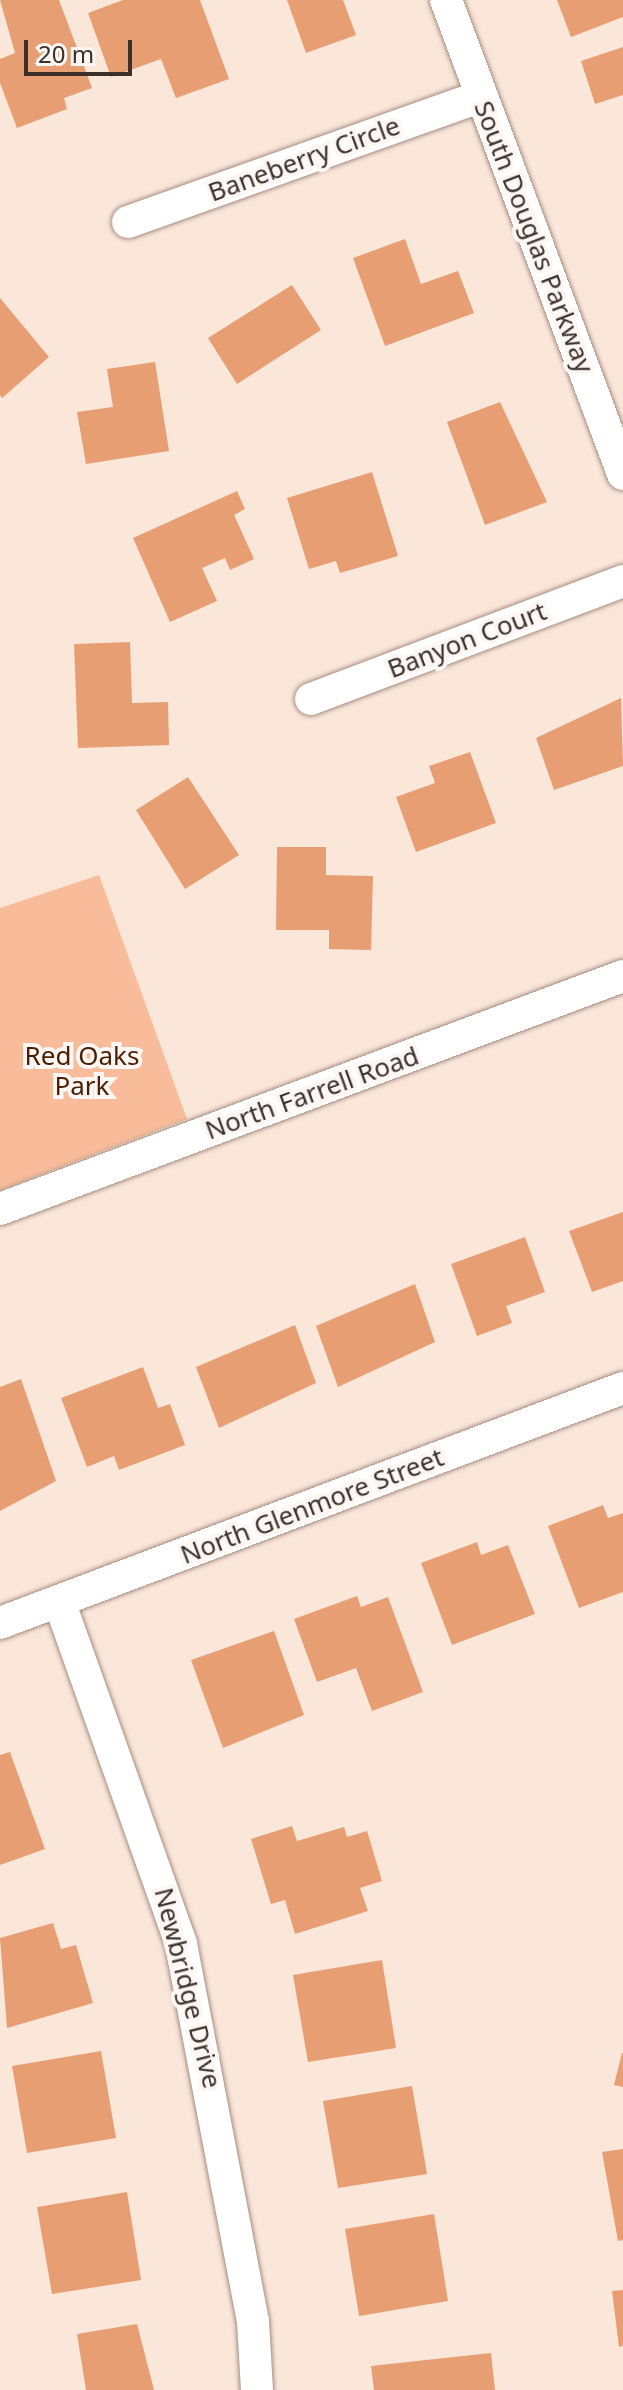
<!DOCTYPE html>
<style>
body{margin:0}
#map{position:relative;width:623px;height:2390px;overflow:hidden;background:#fbe6da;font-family:"Noto Sans",sans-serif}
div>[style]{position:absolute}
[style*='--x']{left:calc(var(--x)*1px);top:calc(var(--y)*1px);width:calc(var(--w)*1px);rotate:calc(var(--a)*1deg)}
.green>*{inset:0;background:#f9bc9a}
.building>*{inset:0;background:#e79e73}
.roads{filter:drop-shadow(0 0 2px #a68e81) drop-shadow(0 0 2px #a68e81)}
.street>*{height:32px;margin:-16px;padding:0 16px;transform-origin:16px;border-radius:16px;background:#fff}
span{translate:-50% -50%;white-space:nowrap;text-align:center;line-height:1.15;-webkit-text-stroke:8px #fcf7f4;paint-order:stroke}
.street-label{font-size:26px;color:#3b312b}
.park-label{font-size:26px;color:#4c1e00}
.scale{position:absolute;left:24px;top:40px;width:108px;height:36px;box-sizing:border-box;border:4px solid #3b312b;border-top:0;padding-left:10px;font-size:24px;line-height:28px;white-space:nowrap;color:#3b312b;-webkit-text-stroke:6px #fcf7f4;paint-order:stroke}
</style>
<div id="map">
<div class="green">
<div style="clip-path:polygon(99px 875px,187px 1119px,0 1190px,0 908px)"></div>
</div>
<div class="building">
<div style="clip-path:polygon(0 0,59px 0,92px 88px,64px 98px,67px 109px,17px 128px,0 83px,0 59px,15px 53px)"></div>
<div style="clip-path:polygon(123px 0,200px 0,229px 79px,176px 98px,161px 59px,111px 77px,88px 13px)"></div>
<div style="clip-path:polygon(287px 0,343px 0,356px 35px,306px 53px)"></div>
<div style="clip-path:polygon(557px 0,623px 0,623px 17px,571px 37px)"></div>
<div style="clip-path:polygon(623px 47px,623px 95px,595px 104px,581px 61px)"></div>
<div style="clip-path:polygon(405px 239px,421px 284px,458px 271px,474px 313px,385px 346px,353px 258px)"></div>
<div style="clip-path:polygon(292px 285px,321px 330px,237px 384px,208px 338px)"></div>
<div style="clip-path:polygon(0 298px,49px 357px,2px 398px,0 395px)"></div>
<div style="clip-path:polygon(155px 362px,169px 451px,86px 464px,77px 412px,113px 407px,107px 369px)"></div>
<div style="clip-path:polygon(500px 402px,547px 502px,485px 525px,447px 422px)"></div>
<div style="clip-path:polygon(372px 472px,398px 556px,340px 573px,336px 561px,309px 569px,287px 498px)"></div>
<div style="clip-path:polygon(237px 491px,245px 509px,234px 515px,254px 559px,230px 570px,225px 558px,202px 568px,217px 601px,170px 622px,133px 538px)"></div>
<div style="clip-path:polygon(130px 642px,132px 703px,168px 702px,169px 745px,78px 748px,74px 644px)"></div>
<div style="clip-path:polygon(621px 698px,623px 766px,554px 790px,536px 738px)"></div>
<div style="clip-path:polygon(470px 752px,496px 823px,416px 852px,396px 797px,435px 783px,429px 766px)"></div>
<div style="clip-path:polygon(188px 777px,239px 855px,185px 889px,136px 810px)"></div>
<div style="clip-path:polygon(277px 847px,326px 847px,326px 875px,373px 876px,371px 950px,329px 949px,329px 930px,276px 930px)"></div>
<div style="clip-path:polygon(623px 1212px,623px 1281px,592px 1292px,569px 1231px)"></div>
<div style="clip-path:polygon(525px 1237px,545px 1292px,506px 1306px,512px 1323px,477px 1336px,451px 1264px)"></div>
<div style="clip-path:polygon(415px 1284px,435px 1342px,338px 1387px,316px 1326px)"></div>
<div style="clip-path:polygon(295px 1325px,316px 1383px,219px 1428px,196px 1367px)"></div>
<div style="clip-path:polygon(143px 1367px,158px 1408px,170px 1404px,185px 1445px,119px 1470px,114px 1456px,87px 1467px,61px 1398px)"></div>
<div style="clip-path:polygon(21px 1379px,56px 1481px,0 1511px,0 1387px)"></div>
<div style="clip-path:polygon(603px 1505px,608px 1518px,623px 1513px,623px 1592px,579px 1608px,548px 1526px)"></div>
<div style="clip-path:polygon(477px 1542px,481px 1555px,508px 1545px,535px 1614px,452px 1645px,421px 1563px)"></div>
<div style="clip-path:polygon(357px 1596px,361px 1607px,388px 1597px,423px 1692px,372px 1711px,356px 1668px,317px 1682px,294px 1619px)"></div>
<div style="clip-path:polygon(274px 1631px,304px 1715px,223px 1748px,191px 1660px)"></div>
<div style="clip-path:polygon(10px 1752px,45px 1849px,0 1865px,0 1755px)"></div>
<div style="clip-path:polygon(292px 1826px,297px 1841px,344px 1827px,347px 1837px,367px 1831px,382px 1881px,360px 1888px,368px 1911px,295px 1934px,285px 1900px,271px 1904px,251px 1839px)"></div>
<div style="clip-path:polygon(53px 1923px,61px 1949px,76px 1945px,93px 2003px,7px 2028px,0 1938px)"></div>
<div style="clip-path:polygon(382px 1960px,396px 2048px,308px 2062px,293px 1975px)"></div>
<div style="clip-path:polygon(101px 2051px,116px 2138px,27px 2153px,12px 2066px)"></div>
<div style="clip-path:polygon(622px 2053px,623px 2053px,623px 2087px,614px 2085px)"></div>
<div style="clip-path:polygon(412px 2086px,427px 2174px,338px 2188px,323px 2101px)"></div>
<div style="clip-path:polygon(623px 2149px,623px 2240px,618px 2241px,602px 2152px)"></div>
<div style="clip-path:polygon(127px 2192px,141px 2280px,52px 2294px,37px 2207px)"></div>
<div style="clip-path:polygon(434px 2214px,448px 2301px,359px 2316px,345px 2229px)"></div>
<div style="clip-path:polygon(623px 2290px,623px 2346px,619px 2347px,612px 2291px)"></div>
<div style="clip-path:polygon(137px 2324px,154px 2390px,86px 2390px,77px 2334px)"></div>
<div style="clip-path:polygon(491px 2353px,495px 2390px,374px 2390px,371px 2366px)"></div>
</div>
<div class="roads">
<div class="street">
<div style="--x:446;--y:0;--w:506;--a:69.52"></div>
<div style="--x:128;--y:222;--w:375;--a:-19.6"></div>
<div style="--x:311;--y:699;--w:334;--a:-20.7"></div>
<div style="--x:0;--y:1209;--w:665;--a:-20.51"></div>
<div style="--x:59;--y:1601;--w:364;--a:70.4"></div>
<div style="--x:181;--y:1944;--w:384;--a:79.2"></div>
<div style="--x:253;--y:2321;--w:69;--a:86.7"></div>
<div style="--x:0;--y:1623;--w:666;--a:-20.67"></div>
</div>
</div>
<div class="street-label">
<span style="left:304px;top:159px;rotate:-20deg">Baneberry Circle</span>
<span style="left:534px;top:237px;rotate:69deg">South Douglas Parkway</span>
<span style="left:467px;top:640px;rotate:-21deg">Banyon Court</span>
<span style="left:312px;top:1093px;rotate:-20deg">North Farrell Road</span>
<span style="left:312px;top:1506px;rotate:-21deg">North Glenmore Street</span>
<span style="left:188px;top:1988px;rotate:76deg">Newbridge Drive</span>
</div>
<div class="park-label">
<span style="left:82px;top:1071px">Red Oaks<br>Park</span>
</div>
<div class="scale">20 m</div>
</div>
